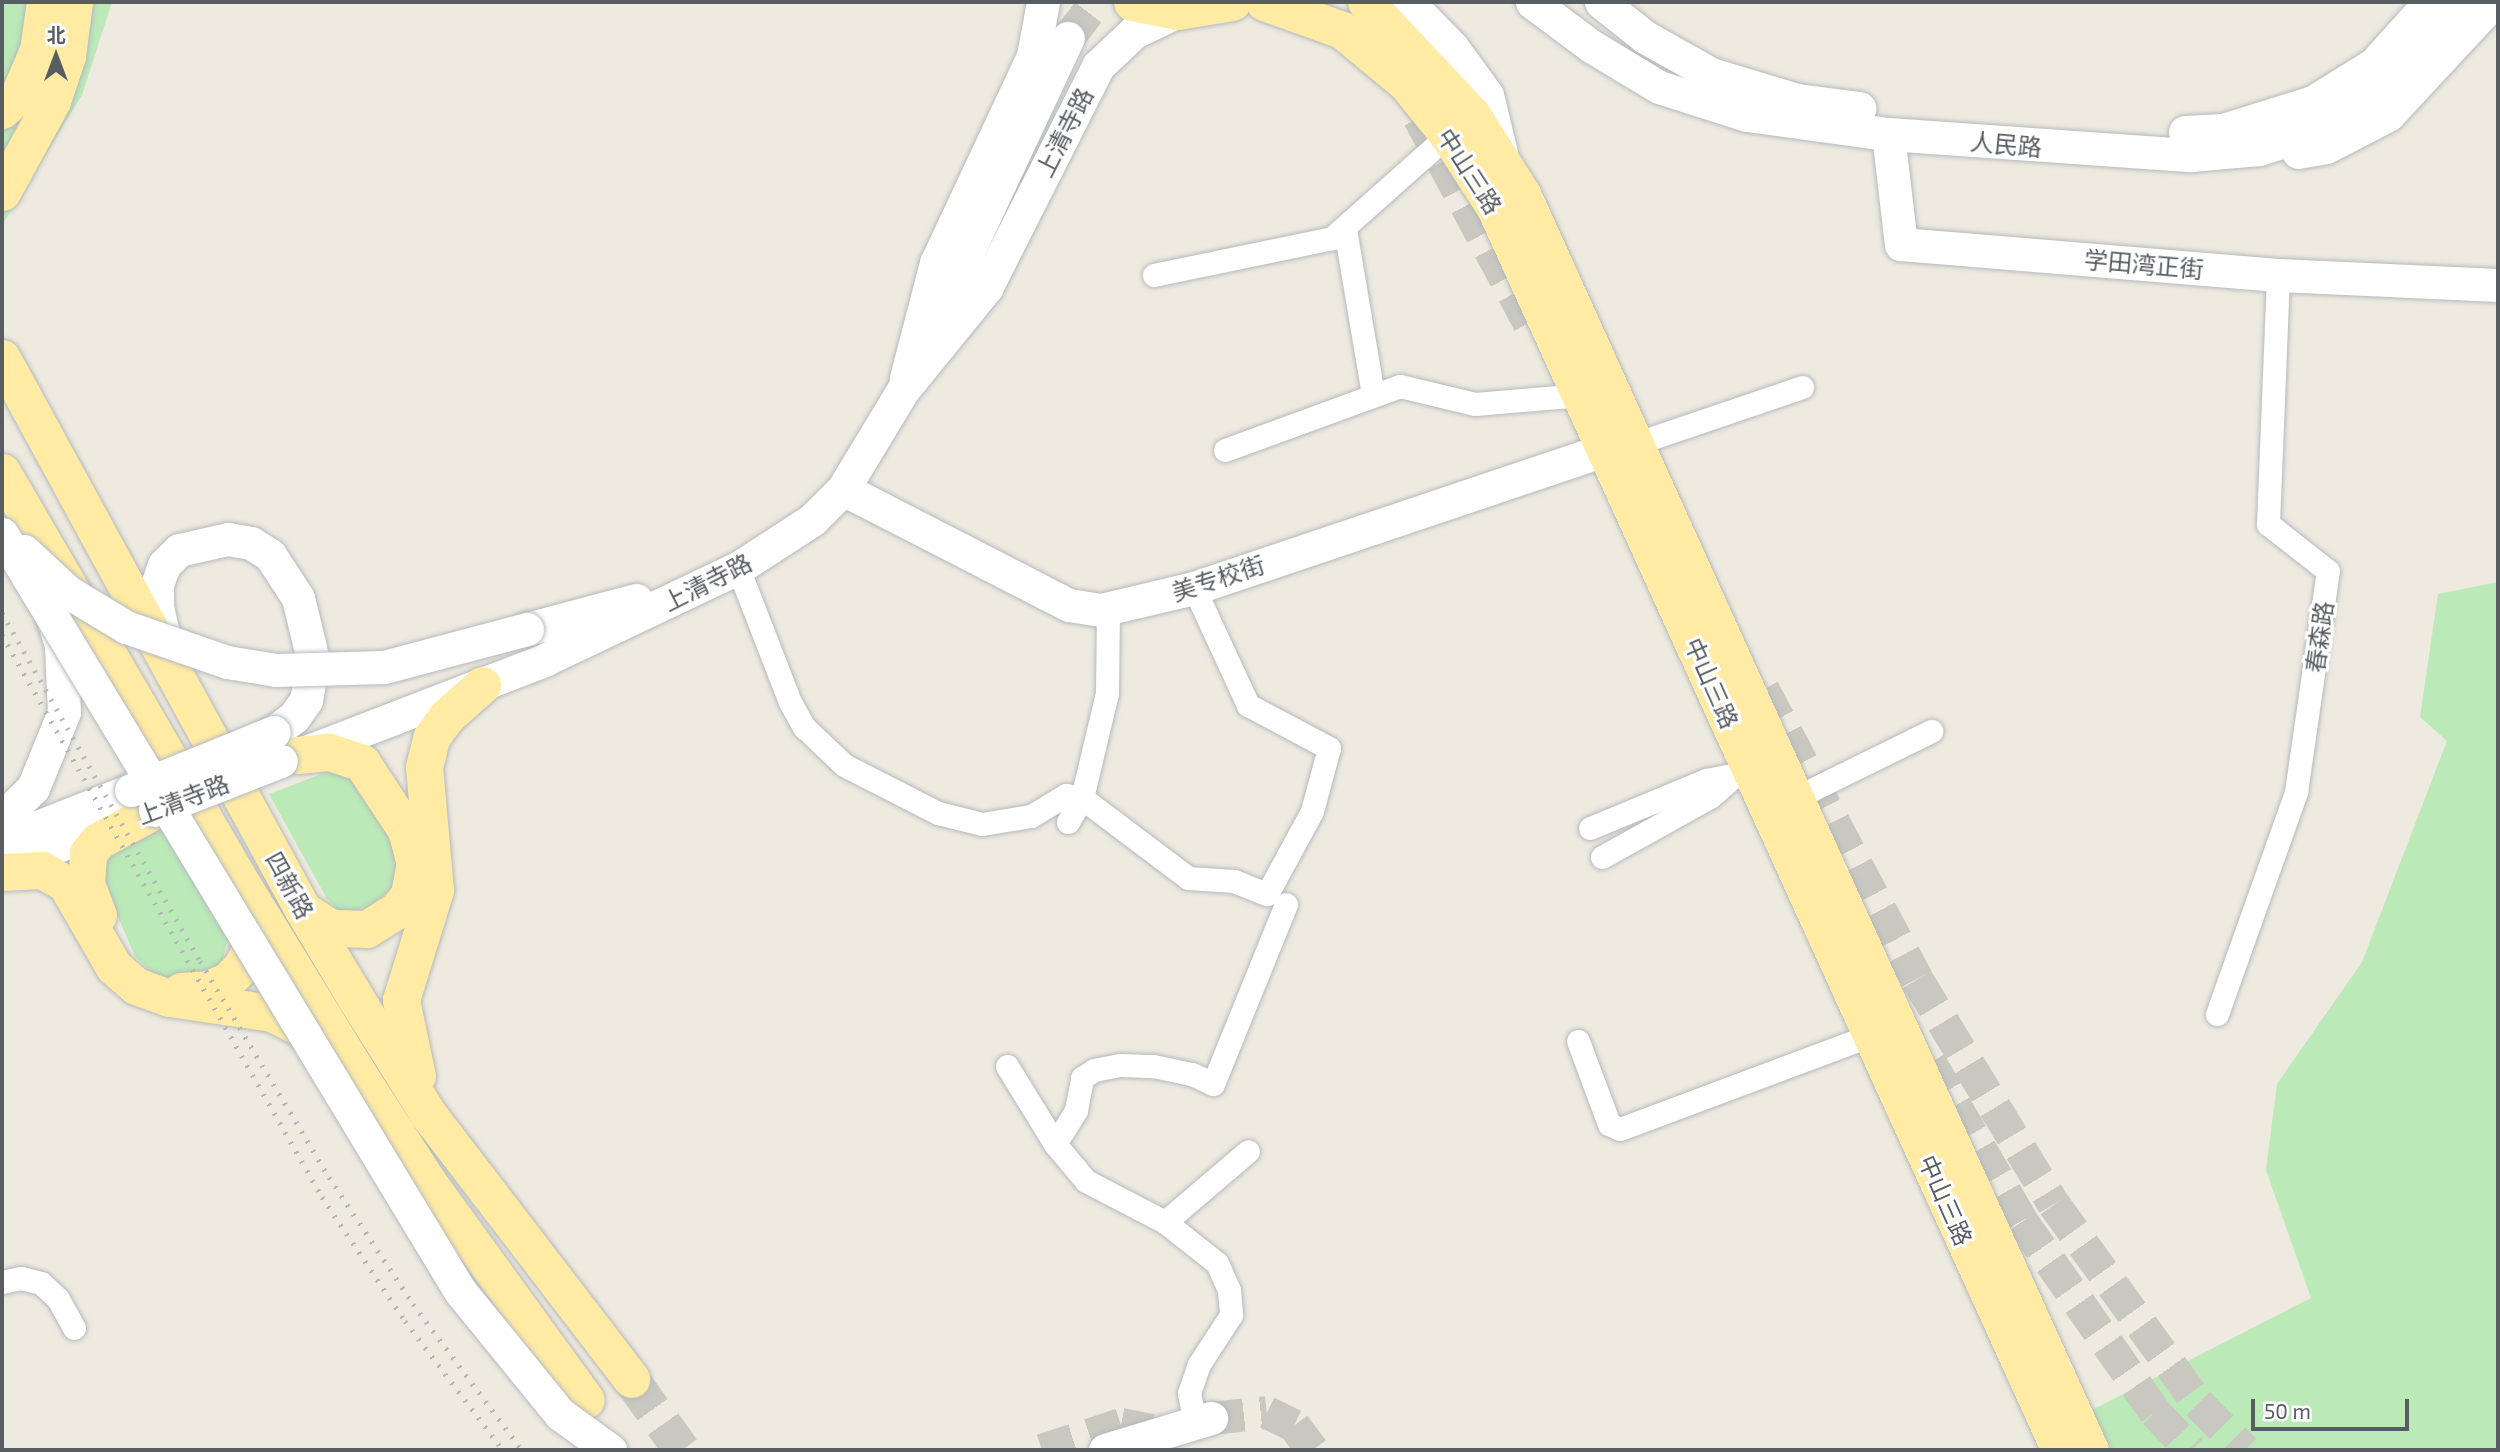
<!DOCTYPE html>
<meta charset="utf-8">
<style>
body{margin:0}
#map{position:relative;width:2500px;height:1452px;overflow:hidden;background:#eeeadf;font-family:"Exo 2","Noto Sans SC",sans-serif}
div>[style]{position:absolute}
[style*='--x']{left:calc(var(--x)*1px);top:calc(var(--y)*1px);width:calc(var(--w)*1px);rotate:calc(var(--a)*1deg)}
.green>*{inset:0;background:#bbe9b8}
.secondary-tunnel>*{height:33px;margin-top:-16.5px;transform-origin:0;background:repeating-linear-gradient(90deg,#c8c7c0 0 33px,transparent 0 50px)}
.primary-tunnel>*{height:37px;margin-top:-18.5px;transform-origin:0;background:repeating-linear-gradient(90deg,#c8c7c0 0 37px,transparent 0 55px)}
.roads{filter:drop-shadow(0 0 2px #b5b9be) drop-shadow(0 0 2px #b5b9be)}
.street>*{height:23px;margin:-11.5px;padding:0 11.5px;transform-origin:11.5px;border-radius:11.5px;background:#fff}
.secondary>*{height:33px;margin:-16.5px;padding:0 16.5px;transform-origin:16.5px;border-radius:16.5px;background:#fff}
.primary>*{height:37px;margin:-18.5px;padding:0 18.5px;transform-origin:18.5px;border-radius:18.5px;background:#ffeba3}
.rail>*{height:5px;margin-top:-2.5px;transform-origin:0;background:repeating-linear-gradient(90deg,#b4b5b5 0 2px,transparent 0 11px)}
.bridges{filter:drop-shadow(0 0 2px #b5bac0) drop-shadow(0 0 2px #b5bac0)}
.secondary-bridge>*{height:33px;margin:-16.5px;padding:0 16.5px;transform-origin:16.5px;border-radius:16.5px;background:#fff}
span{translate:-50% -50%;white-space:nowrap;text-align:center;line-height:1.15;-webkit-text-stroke:6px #fff;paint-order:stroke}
.street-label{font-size:24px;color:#585d62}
.frame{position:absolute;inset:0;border:4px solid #585d62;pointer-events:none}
.north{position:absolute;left:21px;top:21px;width:70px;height:70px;-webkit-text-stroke:5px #fff;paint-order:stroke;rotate:0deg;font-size:19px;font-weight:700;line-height:28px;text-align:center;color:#585d62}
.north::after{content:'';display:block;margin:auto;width:24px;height:32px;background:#585d62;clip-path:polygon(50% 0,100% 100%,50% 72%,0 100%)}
.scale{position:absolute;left:2251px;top:1399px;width:158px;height:32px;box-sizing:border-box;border:4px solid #585d62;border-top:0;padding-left:9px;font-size:21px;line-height:24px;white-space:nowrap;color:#585d62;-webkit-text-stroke:5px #fff;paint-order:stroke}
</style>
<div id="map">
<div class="green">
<div style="clip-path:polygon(2px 2px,112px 2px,82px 95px,2px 225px)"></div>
<div style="clip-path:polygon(2498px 582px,2498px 1450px,2111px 1450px,2092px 1410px,2311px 1298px,2266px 1170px,2277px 1084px,2362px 962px,2447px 741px,2420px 717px,2438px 594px)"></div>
<div style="clip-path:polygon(340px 767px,364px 777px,401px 843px,394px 887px,367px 908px,341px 913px,327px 899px,269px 794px)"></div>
<div style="clip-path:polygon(152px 829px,167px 830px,230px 932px,221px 966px,174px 981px,152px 973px,135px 956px,101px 878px,107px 853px)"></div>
</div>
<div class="secondary-tunnel">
<div style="--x:1068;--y:38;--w:46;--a:-52.1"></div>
<div style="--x:1419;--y:117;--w:247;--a:61.8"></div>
<div style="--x:1763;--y:689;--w:328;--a:62"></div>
<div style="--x:1917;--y:979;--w:263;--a:58.7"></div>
<div style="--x:2054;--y:1204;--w:246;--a:54.1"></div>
<div style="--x:2198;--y:1403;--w:66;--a:45"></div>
<div style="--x:1930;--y:1062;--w:184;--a:59.9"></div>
<div style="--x:2022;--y:1221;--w:233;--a:55.1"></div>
<div style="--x:2155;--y:1412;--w:52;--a:46.5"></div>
<div style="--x:1211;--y:1418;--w:56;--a:-6.1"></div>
<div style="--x:1267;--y:1412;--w:30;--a:26"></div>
<div style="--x:1294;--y:1425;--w:31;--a:53"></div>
<div style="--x:1042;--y:1450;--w:83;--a:-18.2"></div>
<div style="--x:1121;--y:1424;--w:31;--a:11"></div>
<div style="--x:1151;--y:1430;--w:30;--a:41"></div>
</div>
<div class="primary-tunnel">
<div style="--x:631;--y:1379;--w:87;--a:54.3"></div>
</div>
<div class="roads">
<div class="street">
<div style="--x:1345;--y:229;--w:168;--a:80.4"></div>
<div style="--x:1154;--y:275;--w:182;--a:-11.7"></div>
<div style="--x:1332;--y:238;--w:155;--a:-41.6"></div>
<div style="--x:1626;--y:447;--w:186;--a:-18.8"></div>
<div style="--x:1225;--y:450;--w:186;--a:-20.1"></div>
<div style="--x:1400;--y:386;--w:77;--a:13.5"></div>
<div style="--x:1475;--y:404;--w:107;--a:-4.8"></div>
<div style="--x:738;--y:568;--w:144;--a:68.8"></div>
<div style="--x:790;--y:702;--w:29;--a:61"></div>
<div style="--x:804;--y:727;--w:55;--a:43.5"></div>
<div style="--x:844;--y:765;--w:106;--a:27.1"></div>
<div style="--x:938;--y:813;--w:45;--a:14"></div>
<div style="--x:982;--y:824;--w:50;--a:-9.3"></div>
<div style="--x:1031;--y:816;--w:41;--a:-31"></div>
<div style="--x:1066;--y:795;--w:16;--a:11"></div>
<div style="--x:1082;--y:798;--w:133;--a:37"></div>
<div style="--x:1188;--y:878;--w:46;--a:3.7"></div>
<div style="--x:1234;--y:881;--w:35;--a:22"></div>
<div style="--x:1267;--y:894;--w:94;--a:-61.5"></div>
<div style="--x:1312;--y:811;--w:65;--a:-74.9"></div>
<div style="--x:1329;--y:748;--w:92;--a:-152"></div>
<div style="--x:1248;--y:705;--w:129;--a:-114.8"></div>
<div style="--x:1795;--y:798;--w:152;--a:-26.2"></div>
<div style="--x:1068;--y:822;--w:28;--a:-60"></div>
<div style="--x:1082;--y:798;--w:108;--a:-76.6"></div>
<div style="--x:1107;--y:693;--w:84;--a:-89.3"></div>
<div style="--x:1590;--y:828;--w:126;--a:-22.5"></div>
<div style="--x:1706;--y:780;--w:47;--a:-11.1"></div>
<div style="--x:1602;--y:857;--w:124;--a:-29.1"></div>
<div style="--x:1710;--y:797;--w:28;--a:-41"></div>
<div style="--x:2217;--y:1014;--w:236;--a:-70.4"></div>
<div style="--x:2296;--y:792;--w:223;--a:-81.8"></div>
<div style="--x:2328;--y:571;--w:76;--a:-141.9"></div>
<div style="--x:2268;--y:524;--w:249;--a:-87.7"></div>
<div style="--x:1578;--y:1041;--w:89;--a:69.5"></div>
<div style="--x:1609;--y:1124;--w:12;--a:24"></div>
<div style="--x:1620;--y:1129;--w:269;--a:-20.5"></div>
<div style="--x:1007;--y:1066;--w:92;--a:58.4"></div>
<div style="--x:1055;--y:1144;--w:48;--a:50"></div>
<div style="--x:1086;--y:1181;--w:89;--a:27.4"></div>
<div style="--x:1165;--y:1222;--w:66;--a:38.3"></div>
<div style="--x:1217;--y:1263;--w:30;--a:66"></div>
<div style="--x:1229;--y:1290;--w:25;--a:85"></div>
<div style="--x:1231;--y:1315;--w:59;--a:123.1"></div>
<div style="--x:1199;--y:1364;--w:31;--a:109"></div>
<div style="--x:1189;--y:1393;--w:32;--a:79"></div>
<div style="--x:1055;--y:1144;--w:40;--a:-58"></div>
<div style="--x:1076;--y:1110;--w:33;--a:-79"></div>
<div style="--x:1082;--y:1078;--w:14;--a:-34"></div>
<div style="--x:1094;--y:1070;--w:26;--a:-11"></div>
<div style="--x:1120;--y:1065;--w:33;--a:2"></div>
<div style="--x:1153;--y:1066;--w:40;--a:12"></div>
<div style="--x:1192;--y:1074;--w:23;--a:25"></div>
<div style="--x:1213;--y:1084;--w:194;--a:-67.9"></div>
<div style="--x:1165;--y:1222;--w:109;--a:-40.5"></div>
<div style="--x:2;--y:1282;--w:19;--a:-12"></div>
<div style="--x:21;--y:1278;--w:21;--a:14"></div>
<div style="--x:41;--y:1283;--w:23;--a:43"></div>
<div style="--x:58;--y:1299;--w:33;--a:61"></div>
</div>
<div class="secondary">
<div style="--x:1408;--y:2;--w:63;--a:45.6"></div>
<div style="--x:1452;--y:47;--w:59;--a:53.9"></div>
<div style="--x:1487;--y:95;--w:60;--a:76.4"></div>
<div style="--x:1532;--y:2;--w:74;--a:36.7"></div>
<div style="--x:1591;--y:46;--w:79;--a:31.1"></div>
<div style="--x:1659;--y:87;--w:92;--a:17.7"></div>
<div style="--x:1747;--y:115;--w:142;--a:7.7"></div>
<div style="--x:1888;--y:134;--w:304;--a:4"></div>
<div style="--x:2191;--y:155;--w:68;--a:-5"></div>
<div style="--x:2259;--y:149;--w:52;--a:-17.7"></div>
<div style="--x:2309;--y:133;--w:107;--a:-34"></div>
<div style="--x:2398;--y:73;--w:65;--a:-46.2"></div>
<div style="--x:2443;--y:26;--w:27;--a:-62"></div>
<div style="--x:1601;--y:2;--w:56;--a:38.5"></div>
<div style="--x:1645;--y:37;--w:76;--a:29.3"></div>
<div style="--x:1711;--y:74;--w:90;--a:16.8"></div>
<div style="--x:1797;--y:100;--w:63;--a:7.4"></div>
<div style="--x:2185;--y:132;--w:38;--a:-3"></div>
<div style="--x:2223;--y:130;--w:94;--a:-17.3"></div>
<div style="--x:2313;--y:102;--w:72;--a:-31.9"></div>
<div style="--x:2374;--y:64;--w:84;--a:-47.9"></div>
<div style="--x:1888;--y:134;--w:111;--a:83.3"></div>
<div style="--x:1901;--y:244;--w:378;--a:4.7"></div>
<div style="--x:2278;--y:275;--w:220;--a:2.6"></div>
<div style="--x:2298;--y:152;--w:28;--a:-10"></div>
<div style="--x:2326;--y:147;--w:70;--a:-27.3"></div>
<div style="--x:2388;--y:115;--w:154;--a:-47.1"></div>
<div style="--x:938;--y:315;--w:306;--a:-64.9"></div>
<div style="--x:906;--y:378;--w:119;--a:-75.4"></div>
<div style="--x:936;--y:263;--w:229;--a:-64.9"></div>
<div style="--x:1033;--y:56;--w:55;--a:-79.5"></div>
<div style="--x:843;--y:489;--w:254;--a:27.2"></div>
<div style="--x:1069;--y:605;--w:32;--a:9"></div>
<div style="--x:1101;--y:610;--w:96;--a:-13.3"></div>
<div style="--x:1194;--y:588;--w:435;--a:-18.6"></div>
<div style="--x:527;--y:629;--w:113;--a:-14.9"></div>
<div style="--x:166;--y:646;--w:39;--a:-103"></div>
<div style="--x:157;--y:608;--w:23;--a:-90"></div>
<div style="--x:157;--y:585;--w:21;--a:-71"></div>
<div style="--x:164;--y:565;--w:21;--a:-45"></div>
<div style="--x:179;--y:550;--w:50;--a:-12.7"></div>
<div style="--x:228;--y:539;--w:23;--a:10"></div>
<div style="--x:251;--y:543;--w:22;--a:32"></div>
<div style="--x:270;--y:555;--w:51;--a:56.9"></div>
<div style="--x:298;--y:598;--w:64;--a:76.4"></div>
<div style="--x:313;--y:660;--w:41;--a:99.9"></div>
<div style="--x:306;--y:700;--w:21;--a:125"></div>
<div style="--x:294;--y:717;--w:25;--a:143"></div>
<div style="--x:301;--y:754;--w:261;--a:-21.1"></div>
<div style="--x:544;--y:660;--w:215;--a:-25.4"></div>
<div style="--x:738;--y:568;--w:88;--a:-33"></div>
<div style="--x:812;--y:520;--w:44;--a:-45"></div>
<div style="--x:843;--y:489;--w:116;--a:-58.8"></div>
<div style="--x:903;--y:390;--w:132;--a:-50.9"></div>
<div style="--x:986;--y:288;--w:249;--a:-63.2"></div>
<div style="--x:1098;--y:66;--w:50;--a:-43.4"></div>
<div style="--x:1134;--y:32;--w:49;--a:-25.5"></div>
<div style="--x:2;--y:818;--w:43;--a:-44.1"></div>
<div style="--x:33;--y:788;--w:82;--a:-67.8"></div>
<div style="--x:64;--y:712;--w:67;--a:-92.6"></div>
<div style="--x:61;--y:645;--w:25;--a:-108"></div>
<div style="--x:2;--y:841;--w:139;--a:-21.6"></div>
<div style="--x:2;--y:866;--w:123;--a:-19.9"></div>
<div style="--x:1105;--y:1450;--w:111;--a:-16.8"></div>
</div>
<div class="primary">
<div style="--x:1132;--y:2;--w:47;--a:11.1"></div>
<div style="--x:1178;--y:11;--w:55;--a:-9.5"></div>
<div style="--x:1264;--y:2;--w:83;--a:19.7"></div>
<div style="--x:1342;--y:30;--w:83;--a:39.6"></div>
<div style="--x:1406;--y:83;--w:67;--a:51.1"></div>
<div style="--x:1448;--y:135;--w:87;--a:57.2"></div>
<div style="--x:1495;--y:208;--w:1364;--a:65.54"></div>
<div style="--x:1366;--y:2;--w:155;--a:46.8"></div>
<div style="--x:1472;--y:115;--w:93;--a:57.7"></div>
<div style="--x:1522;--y:194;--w:1378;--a:65.67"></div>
<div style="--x:2;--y:110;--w:23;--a:-43"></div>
<div style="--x:19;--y:94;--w:48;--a:-66.6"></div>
<div style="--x:38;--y:50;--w:49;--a:-81.7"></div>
<div style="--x:2;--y:192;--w:104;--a:-61.2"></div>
<div style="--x:52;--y:101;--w:47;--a:-71.6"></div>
<div style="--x:67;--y:56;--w:54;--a:-82.6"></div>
<div style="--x:2;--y:358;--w:629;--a:61.4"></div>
<div style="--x:303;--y:910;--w:101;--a:59.1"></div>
<div style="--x:355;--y:997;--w:138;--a:58"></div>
<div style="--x:428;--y:1114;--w:334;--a:52.5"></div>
<div style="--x:2;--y:472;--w:467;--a:59.8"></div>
<div style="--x:237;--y:876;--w:230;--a:58.5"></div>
<div style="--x:357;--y:1072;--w:131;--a:57.2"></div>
<div style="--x:428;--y:1182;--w:269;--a:54.1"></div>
<div style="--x:298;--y:755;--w:31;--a:-6"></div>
<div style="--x:329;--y:752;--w:35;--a:18"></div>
<div style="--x:362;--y:763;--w:80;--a:56.7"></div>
<div style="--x:406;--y:830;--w:34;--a:75"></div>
<div style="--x:415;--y:863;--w:33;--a:101"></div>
<div style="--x:409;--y:895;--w:19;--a:129"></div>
<div style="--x:397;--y:910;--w:36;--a:148"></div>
<div style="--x:367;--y:929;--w:36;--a:-178"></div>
<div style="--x:331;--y:928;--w:33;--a:-147"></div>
<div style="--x:2;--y:872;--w:40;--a:-2.9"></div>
<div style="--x:42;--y:870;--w:28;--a:30"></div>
<div style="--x:66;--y:884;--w:96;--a:60"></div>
<div style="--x:114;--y:967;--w:29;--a:41"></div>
<div style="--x:136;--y:986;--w:35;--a:20"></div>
<div style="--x:169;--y:998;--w:104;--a:8.3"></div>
<div style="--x:272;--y:1013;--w:51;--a:27.1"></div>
<div style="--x:98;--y:915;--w:33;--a:-111"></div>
<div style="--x:86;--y:884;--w:31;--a:-86"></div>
<div style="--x:88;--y:853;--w:16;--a:-50"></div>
<div style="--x:98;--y:841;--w:65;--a:-28.5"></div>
<div style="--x:181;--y:991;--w:27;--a:-4"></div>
<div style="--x:208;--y:989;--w:21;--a:-23"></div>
<div style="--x:227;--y:981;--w:20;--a:-45"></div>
<div style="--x:241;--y:967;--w:19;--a:-62"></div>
<div style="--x:250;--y:950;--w:33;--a:-90"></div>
<div style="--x:417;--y:1076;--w:78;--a:-101.9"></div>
<div style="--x:401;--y:1000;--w:115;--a:-72.8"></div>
<div style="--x:435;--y:890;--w:123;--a:-95.1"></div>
<div style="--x:424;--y:767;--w:30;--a:-76"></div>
<div style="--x:431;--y:738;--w:27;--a:-54"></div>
<div style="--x:447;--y:716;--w:47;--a:-41.5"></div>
</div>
</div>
<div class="rail">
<div style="--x:2;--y:613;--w:400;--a:60.4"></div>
<div style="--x:200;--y:961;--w:252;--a:59.2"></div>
<div style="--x:329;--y:1177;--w:152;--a:56.5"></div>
<div style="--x:413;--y:1304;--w:182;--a:53.3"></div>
<div style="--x:2;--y:635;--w:647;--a:60.34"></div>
<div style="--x:322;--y:1197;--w:149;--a:56.2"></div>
<div style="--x:405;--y:1321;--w:162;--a:52.8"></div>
</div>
<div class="bridges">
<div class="secondary-bridge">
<div style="--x:2;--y:534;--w:885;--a:58.83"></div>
<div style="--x:460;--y:1291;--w:159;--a:50.9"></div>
<div style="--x:560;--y:1414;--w:62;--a:35.8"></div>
<div style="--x:24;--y:551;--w:60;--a:43"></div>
<div style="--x:68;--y:592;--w:68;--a:31.1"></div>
<div style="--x:126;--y:627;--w:107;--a:19.1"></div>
<div style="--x:227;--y:662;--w:50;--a:9.3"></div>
<div style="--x:276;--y:670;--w:108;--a:-1.6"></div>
<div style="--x:384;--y:667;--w:148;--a:-14.9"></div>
<div style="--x:131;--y:790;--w:154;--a:-22.1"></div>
<div style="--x:155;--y:810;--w:135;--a:-21.3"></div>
</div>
</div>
<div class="street-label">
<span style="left:1064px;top:132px;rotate:-63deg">上清寺路</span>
<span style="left:2006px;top:144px;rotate:5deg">人民路</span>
<span style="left:1470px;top:171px;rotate:57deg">中山三路</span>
<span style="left:2144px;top:264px;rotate:5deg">学田湾正街</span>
<span style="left:1218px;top:578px;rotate:-18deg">美专校街</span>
<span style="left:707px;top:582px;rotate:-27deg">上清寺路</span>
<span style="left:2319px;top:637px;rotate:-82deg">春森路</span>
<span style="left:1712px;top:683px;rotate:66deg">中山三路</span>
<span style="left:183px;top:799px;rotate:-21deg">上清寺路</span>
<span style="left:290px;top:885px;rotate:61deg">四新路</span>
<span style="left:1946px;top:1200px;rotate:66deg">中山三路</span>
</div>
<div class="frame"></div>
<div class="north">北</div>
<div class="scale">50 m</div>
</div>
